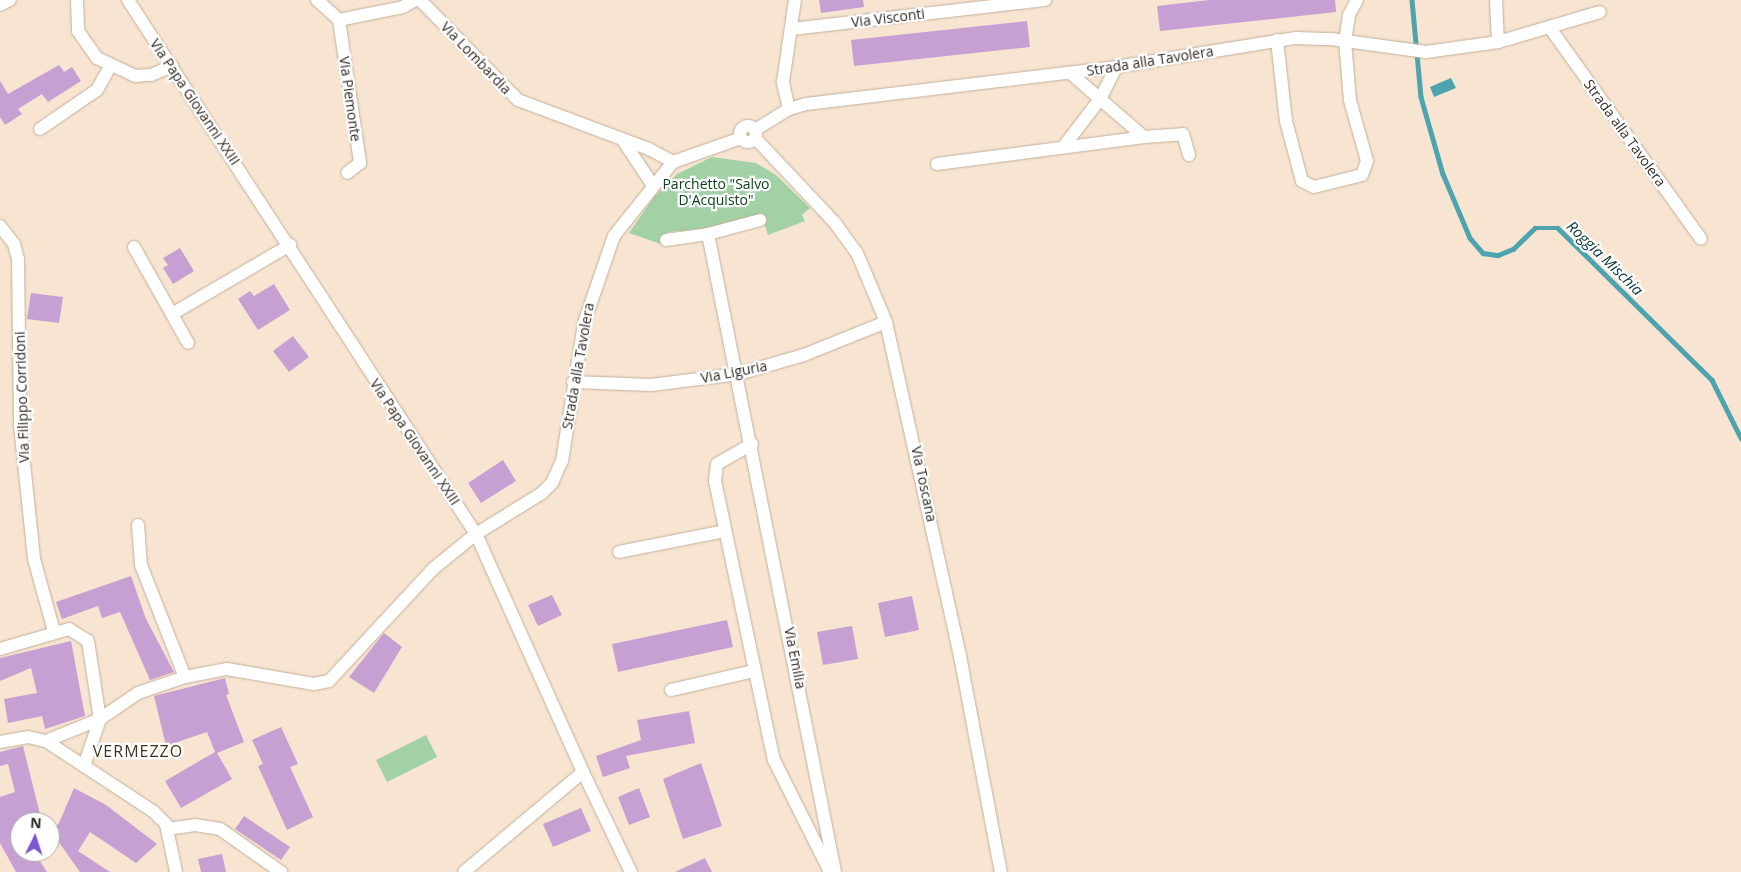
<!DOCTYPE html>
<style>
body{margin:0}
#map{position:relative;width:1741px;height:872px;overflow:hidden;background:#f8e5d1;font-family:"Open Sans",sans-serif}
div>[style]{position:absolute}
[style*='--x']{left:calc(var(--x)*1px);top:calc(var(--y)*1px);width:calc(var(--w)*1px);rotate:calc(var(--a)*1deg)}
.green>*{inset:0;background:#a1d1a5}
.water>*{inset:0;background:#4da4af}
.stream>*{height:4.5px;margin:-2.25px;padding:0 2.25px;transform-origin:2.25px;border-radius:2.25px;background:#4da4af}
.building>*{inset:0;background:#c69fd3}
.roads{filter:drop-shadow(0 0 1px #c1af9c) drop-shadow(0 0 1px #c1af9c)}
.minor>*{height:12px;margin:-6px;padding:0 6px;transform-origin:6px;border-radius:6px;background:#fff}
.minor>.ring{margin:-6px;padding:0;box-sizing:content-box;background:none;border:12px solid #fff;border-radius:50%}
span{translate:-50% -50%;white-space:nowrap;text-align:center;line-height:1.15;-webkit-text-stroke:4.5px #fff;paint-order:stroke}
.street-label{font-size:14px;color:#302921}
.park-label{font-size:14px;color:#094319}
.water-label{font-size:15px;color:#063237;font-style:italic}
.quarter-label{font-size:16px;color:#413222;letter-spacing:1px}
.north{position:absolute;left:10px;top:812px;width:50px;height:50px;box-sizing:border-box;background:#fff;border:1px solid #aca9a6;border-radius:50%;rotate:4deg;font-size:14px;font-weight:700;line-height:20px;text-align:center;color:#302921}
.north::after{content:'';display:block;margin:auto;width:18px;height:22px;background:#7d57d1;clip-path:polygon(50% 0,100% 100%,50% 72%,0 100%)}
</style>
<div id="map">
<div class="green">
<div style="clip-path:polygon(712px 157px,756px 163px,776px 175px,810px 208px,802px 215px,805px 221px,768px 235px,762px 217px,708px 229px,667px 232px,664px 245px,629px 233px,654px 197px,677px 174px)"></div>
<div style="clip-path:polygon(426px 735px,437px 757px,387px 782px,376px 760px)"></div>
</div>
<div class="water">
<div style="clip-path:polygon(1451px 78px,1456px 88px,1434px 97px,1430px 87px)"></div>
</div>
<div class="stream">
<div style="--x:1412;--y:0;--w:97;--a:84.7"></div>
<div style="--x:1421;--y:97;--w:80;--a:74.1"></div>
<div style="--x:1443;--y:174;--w:69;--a:67.1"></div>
<div style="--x:1470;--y:238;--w:20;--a:49"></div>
<div style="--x:1483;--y:253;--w:15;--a:8"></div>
<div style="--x:1498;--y:255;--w:16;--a:-22"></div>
<div style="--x:1513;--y:249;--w:30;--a:-44"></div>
<div style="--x:1535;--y:228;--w:23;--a:0"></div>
<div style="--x:1558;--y:228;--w:216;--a:44.6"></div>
<div style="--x:1712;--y:380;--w:65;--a:63.4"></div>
</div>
<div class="building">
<div style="clip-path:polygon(819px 0,863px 0,864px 7px,821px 13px)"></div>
<div style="clip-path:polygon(1209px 0,1335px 0,1336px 12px,1160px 31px,1157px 6px)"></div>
<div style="clip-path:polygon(1027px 21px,1030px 47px,854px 66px,851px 40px)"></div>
<div style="clip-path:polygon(59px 65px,64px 72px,72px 67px,81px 81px,48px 102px,42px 94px,18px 109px,22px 114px,5px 125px,0 117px,0 81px,8px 94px)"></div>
<div style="clip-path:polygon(180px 248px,194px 271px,173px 284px,163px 268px,168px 265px,163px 258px)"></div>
<div style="clip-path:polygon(274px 284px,290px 310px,258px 330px,238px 299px,250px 291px,254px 296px)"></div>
<div style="clip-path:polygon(31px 293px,63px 297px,59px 323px,27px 319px)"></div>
<div style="clip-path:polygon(293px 336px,309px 357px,289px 372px,273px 351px)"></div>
<div style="clip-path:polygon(503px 460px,516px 481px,481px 503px,468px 483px)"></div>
<div style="clip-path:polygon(131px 576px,146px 619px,174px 672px,150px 680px,120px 612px,102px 618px,98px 606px,62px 619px,56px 602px)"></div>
<div style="clip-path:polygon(552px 595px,562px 615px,538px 626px,528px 605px)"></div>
<div style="clip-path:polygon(912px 596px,919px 630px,885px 637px,878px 603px)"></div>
<div style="clip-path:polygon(727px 620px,733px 647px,618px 672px,612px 644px)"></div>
<div style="clip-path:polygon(852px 626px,858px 659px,823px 665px,817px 632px)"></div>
<div style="clip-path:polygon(384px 633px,402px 647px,374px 693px,349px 677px)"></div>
<div style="clip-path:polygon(71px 641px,85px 716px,45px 729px,42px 716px,8px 723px,4px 699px,37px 693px,31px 668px,0 681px,0 658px)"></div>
<div style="clip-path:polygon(225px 678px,229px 694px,226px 695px,244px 742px,217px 753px,232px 779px,181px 808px,165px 781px,215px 752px,207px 732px,166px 746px,154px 696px)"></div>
<div style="clip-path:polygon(689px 711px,695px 743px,626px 756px,630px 768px,603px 777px,596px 756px,641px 740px,637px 720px)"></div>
<div style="clip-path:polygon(281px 727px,298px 764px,290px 767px,313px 817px,287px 830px,258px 766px,263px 764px,252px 740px)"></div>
<div style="clip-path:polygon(23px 746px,41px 818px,20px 822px,20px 852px,34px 852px,47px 872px,16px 872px,0 843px,0 797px,15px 792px,8px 764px,0 766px,0 752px)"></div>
<div style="clip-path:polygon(701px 763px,722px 826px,683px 839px,663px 779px)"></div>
<div style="clip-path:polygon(74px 788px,106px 805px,157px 844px,136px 863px,90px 832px,78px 851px,110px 872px,80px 872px,51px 831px,59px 823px)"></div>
<div style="clip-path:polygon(639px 788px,650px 817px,629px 825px,618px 797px)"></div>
<div style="clip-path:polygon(581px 808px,591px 831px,553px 847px,543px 824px)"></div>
<div style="clip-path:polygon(244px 816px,290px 847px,281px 860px,235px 829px)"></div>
<div style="clip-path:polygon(222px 854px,226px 872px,201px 872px,198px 859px)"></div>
<div style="clip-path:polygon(705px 858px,712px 872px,675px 872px)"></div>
</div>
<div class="roads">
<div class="minor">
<div style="--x:77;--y:0;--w:31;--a:88"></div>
<div style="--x:78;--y:31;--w:33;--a:55"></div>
<div style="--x:97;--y:58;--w:42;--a:25.3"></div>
<div style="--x:135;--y:76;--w:16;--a:-4"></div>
<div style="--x:151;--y:75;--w:23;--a:-23"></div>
<div style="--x:128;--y:0;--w:637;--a:56.91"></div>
<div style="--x:476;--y:534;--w:261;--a:65.8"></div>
<div style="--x:583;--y:772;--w:155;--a:140"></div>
<div style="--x:317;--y:0;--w:30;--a:42"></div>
<div style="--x:339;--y:20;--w:65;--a:-11.5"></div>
<div style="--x:403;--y:7;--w:14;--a:-30"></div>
<div style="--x:420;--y:0;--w:140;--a:45.6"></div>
<div style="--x:518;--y:100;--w:140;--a:20.5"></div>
<div style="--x:649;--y:149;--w:27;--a:28"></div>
<div style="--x:1496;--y:0;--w:42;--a:87.3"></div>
<div style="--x:0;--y:5;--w:11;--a:-27"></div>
<div style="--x:339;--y:20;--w:145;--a:81.6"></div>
<div style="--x:360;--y:163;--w:16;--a:142"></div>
<div style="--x:1550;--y:28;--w:259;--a:54.4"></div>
<div style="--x:791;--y:29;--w:256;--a:-6.5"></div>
<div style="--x:1277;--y:40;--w:81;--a:83.7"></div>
<div style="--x:1286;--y:121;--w:62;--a:75.1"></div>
<div style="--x:1302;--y:181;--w:13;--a:27"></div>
<div style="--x:1314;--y:187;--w:49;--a:-14"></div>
<div style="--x:1362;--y:175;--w:15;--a:-70"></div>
<div style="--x:1367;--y:161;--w:63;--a:-105.6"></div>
<div style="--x:1350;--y:100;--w:59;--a:-94.8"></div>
<div style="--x:1345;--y:41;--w:26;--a:-81"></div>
<div style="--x:1349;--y:15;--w:17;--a:-62"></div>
<div style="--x:789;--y:109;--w:28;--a:-103"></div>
<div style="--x:783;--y:82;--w:83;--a:-81.7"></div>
<div class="ring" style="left:740px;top:126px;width:4px;height:4px"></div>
<div style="--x:40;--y:129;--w:69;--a:-34.4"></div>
<div style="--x:97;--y:90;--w:26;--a:-61"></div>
<div style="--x:755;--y:130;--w:40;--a:-32"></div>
<div style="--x:789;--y:109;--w:18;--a:-16"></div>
<div style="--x:806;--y:104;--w:312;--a:-6.8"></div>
<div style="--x:1116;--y:67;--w:182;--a:-9.2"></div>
<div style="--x:1296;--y:38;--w:35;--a:2"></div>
<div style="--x:1331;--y:39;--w:96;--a:7.8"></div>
<div style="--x:1426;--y:52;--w:73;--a:-7.9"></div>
<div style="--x:1498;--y:42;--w:106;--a:-16.4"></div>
<div style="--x:1144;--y:137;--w:39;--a:-4"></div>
<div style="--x:1183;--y:134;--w:22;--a:74"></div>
<div style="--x:755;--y:138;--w:117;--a:46.7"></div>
<div style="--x:835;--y:223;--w:37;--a:54"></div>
<div style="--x:857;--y:253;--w:75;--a:67.2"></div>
<div style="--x:886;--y:322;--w:342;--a:77.5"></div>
<div style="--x:960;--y:656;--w:220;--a:79.3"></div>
<div style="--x:622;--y:139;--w:54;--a:56.3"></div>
<div style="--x:1064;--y:146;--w:59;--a:-52.5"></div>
<div style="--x:1100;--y:99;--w:36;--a:-63"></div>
<div style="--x:937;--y:164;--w:209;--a:-7.4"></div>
<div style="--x:1144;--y:137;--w:98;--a:-139.1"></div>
<div style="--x:0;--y:226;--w:23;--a:52"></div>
<div style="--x:14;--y:244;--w:16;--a:75"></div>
<div style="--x:18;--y:259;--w:166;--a:89.3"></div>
<div style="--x:20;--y:425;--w:135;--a:84"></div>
<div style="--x:34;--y:559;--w:75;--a:74.5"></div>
<div style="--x:708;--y:234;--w:651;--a:78.74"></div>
<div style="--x:666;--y:240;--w:42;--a:-8.1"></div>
<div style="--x:708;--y:234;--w:54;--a:-15.1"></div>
<div style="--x:134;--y:247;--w:110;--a:60.6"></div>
<div style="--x:172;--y:314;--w:137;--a:-30.3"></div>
<div style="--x:573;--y:382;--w:78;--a:2.2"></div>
<div style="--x:651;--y:385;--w:88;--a:-7.2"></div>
<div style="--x:738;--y:374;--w:69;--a:-16.1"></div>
<div style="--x:804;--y:355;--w:88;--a:-21.9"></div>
<div style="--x:752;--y:444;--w:40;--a:150.3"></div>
<div style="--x:717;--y:464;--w:17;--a:97"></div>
<div style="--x:715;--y:481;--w:285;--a:78.1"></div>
<div style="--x:774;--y:760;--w:125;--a:63.4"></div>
<div style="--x:138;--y:525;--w:40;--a:85.7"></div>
<div style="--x:141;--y:565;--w:120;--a:68.6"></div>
<div style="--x:619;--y:552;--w:108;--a:-11.2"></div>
<div style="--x:0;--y:649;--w:72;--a:-16.2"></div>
<div style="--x:69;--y:629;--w:22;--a:32"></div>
<div style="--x:88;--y:641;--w:79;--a:81.3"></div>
<div style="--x:100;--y:719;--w:50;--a:108.8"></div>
<div style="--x:671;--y:690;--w:85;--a:-12.9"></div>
<div style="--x:46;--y:741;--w:58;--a:-22.2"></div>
<div style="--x:100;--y:719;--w:46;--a:-34.4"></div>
<div style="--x:138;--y:693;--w:50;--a:-18.8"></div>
<div style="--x:185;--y:677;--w:43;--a:-10.8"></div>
<div style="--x:227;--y:669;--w:88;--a:9.8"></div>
<div style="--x:314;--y:684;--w:15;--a:-11"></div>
<div style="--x:329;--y:681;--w:154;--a:-47.1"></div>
<div style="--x:434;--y:568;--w:54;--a:-39"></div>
<div style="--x:476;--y:534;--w:78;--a:-31.8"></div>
<div style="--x:542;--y:493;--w:14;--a:-45"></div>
<div style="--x:552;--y:483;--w:24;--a:-66"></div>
<div style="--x:562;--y:461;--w:140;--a:-80.9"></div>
<div style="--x:584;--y:323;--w:92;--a:-71"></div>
<div style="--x:614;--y:236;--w:95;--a:-51.4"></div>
<div style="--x:673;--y:162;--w:72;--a:-19.4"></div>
<div style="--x:0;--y:742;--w:28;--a:-10"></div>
<div style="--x:28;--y:737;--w:18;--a:13"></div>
<div style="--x:46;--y:741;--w:129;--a:33.3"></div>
<div style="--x:154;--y:812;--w:17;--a:45"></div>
<div style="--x:166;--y:824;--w:49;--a:78.2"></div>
<div style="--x:583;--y:772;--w:111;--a:64.4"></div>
<div style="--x:167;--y:829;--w:28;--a:-8"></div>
<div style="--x:195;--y:825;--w:25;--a:9"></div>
<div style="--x:220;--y:829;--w:75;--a:35.2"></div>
</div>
</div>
<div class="street-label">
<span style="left:888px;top:18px;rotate:-7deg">Via Visconti</span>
<span style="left:476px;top:58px;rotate:46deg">Via Lombardia</span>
<span style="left:1150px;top:61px;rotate:-9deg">Strada alla Tavolera</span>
<span style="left:350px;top:99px;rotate:82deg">Via Piemonte</span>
<span style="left:195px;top:102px;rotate:56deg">Via Papa Giovanni XXIII</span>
<span style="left:1625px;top:133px;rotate:54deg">Strada alla Tavolera</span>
<span style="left:578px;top:366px;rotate:-80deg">Strada alla Tavolera</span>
<span style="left:734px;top:372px;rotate:-11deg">Via Liguria</span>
<span style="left:22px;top:397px;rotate:-92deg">Via Filippo Corridoni</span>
<span style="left:415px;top:442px;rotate:56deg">Via Papa Giovanni XXIII</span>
<span style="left:924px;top:484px;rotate:78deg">Via Toscana</span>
<span style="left:795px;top:658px;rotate:79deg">Via Emilia</span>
</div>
<div class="park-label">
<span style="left:716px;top:192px">Parchetto "Salvo<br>D'Acquisto"</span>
</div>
<div class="water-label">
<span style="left:1605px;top:258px;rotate:44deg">Roggia Mischia</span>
</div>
<div class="quarter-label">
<span style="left:138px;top:751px">VERMEZZO</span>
</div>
<div class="north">N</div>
</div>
